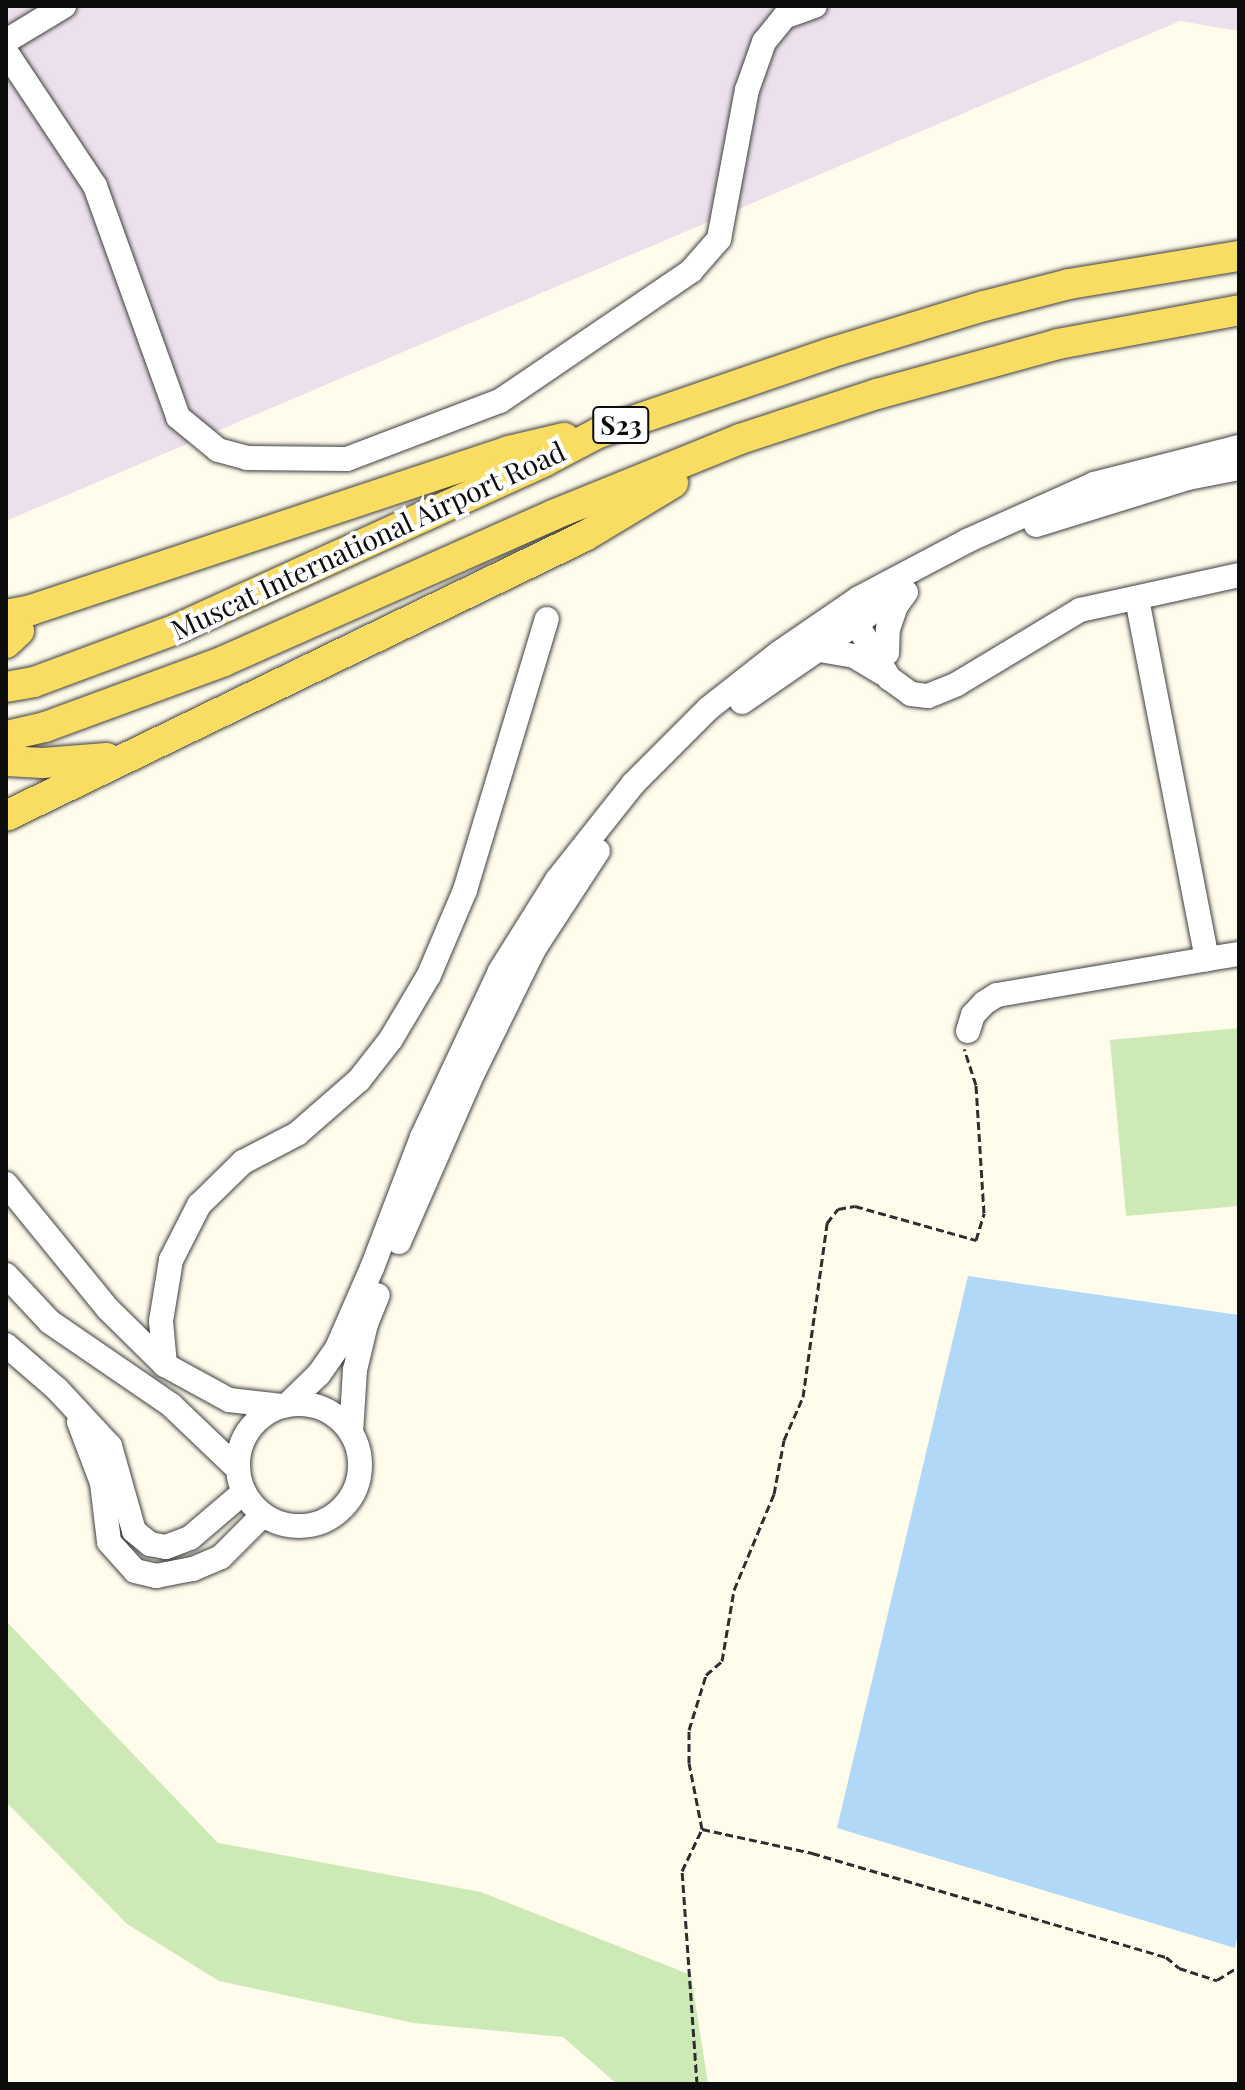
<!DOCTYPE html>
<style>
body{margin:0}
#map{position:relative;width:1245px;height:2090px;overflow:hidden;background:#fffcec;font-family:"Playfair Display",serif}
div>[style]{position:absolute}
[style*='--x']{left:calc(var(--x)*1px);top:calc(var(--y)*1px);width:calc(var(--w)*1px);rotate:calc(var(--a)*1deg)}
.industrial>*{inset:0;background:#ebe0ec}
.green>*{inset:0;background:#cde9b6}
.water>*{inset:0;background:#b1d8f6}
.path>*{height:3px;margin-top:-1.5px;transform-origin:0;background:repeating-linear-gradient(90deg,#2e2e2e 0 8px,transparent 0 12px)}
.roads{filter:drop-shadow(0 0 2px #3f3f3f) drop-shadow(0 0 2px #3f3f3f)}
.minor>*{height:24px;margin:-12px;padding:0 12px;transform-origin:12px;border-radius:12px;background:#fff}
.minor>.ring{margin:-12px;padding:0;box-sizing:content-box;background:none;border:24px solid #fff;border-radius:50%}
.major>*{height:30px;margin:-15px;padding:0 15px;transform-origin:15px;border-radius:15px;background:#f9dd62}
span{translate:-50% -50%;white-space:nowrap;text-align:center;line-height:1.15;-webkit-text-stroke:8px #fff;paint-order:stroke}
.shield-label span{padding:2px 6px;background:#fff;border:2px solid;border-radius:6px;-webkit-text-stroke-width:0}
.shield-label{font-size:26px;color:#0c0c0c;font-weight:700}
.street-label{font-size:28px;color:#0c0c0c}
.frame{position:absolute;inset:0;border:8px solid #0c0c0c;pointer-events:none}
</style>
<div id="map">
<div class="industrial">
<div style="clip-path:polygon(6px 6px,1239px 6px,1239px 31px,1180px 21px,6px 521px)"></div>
</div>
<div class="green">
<div style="clip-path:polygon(1239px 1028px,1239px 1206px,1126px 1216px,1110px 1040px)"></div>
<div style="clip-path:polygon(6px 1621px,218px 1843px,481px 1892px,691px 1975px,708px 2084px,617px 2084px,563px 2037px,414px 2023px,219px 1981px,127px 1924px,6px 1802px)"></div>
</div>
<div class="water">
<div style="clip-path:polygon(968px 1276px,1239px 1315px,1239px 1929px,1235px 1948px,837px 1828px)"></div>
</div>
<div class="path">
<div style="--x:702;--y:1829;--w:113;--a:12.3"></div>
<div style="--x:812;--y:1853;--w:369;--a:16.4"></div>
<div style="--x:1166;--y:1957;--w:17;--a:40"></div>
<div style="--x:1179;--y:1968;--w:40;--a:18"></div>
<div style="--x:1217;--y:1980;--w:26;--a:-32"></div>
<div style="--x:697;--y:2084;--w:214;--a:-94"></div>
<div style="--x:682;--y:1871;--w:47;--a:-64.5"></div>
<div style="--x:702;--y:1829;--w:67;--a:-101.1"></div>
<div style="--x:689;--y:1763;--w:33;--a:-90"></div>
<div style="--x:689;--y:1730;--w:58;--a:-72.8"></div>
<div style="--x:706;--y:1675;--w:21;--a:-41"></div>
<div style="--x:722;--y:1661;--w:72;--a:-80.4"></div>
<div style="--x:734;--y:1590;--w:104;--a:-67.4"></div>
<div style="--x:774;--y:1494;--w:55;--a:-79.5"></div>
<div style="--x:784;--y:1440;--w:47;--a:-66.2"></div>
<div style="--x:803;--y:1397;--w:176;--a:-82.1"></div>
<div style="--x:827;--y:1223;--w:18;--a:-52"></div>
<div style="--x:838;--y:1209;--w:17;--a:-10"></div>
<div style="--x:855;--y:1206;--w:126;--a:15.7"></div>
<div style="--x:976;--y:1240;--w:28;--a:-73"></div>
<div style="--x:984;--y:1213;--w:128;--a:-93.6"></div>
<div style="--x:976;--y:1085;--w:38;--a:-108"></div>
</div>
<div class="roads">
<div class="minor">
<div style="--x:6;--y:41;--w:68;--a:-31.1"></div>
<div style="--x:6;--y:52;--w:161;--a:56.4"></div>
<div style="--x:95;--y:186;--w:245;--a:70.2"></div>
<div style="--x:178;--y:417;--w:52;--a:39.5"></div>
<div style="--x:218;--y:450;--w:30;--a:15"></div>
<div style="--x:247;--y:458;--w:100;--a:0.6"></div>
<div style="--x:347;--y:459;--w:164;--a:-20.8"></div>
<div style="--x:500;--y:401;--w:231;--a:-34.2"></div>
<div style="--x:691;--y:271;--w:43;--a:-48.8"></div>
<div style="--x:719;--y:239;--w:152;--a:-79.4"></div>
<div style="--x:747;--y:90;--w:51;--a:-70.5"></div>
<div style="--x:764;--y:42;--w:32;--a:-51"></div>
<div style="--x:784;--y:17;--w:33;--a:-20"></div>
<div style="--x:1036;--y:525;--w:159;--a:-17.2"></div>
<div style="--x:1188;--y:478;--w:52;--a:-11.1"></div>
<div style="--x:1137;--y:599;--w:367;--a:79"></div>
<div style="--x:1207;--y:959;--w:32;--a:-9"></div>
<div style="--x:847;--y:608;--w:82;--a:59"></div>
<div style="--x:889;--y:678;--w:27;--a:36"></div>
<div style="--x:911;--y:694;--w:17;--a:7"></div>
<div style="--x:928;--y:696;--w:31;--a:-22"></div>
<div style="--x:957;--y:684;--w:144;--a:-31"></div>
<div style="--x:1080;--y:610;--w:163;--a:-12.4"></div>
<div style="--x:814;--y:649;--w:41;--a:9.9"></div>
<div style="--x:854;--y:656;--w:33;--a:31"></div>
<div style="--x:887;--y:653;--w:24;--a:-88"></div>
<div style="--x:888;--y:629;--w:24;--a:-71"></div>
<div style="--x:896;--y:606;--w:17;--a:-54"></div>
<div style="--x:742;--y:702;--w:196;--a:-34.6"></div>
<div style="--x:968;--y:1031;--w:17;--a:-73"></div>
<div style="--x:973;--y:1015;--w:16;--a:-47"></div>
<div style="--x:984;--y:1003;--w:15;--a:-32"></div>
<div style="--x:997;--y:995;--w:213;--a:-9.7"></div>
<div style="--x:6;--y:1184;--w:161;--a:50.8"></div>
<div style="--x:108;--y:1309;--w:80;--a:44.5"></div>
<div style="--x:165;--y:1365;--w:73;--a:28.7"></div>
<div style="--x:229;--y:1400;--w:53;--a:6.5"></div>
<div style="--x:399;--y:1242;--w:184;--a:-66.4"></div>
<div style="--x:473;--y:1073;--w:138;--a:-63.8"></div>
<div style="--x:534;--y:949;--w:117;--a:-56.9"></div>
<div style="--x:6;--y:1275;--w:64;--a:46.9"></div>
<div style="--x:50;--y:1322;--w:147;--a:34.4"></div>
<div style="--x:171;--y:1405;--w:93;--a:43.7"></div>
<div style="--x:6;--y:1345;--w:67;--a:40.8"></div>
<div style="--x:57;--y:1389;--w:78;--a:47.1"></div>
<div style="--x:110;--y:1446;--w:88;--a:74.2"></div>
<div style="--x:134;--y:1531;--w:21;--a:39"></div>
<div style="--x:150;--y:1544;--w:16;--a:11"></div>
<div style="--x:166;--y:1547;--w:26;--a:-21"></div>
<div style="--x:190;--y:1538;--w:71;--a:-40.4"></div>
<div style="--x:165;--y:1365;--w:44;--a:-95.2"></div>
<div style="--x:161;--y:1321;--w:62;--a:-80.7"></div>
<div style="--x:171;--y:1260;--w:62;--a:-63"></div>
<div style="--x:199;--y:1205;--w:62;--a:-44.3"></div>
<div style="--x:243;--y:1162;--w:61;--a:-27.4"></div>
<div style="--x:297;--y:1134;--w:82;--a:-41.1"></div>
<div style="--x:359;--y:1080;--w:52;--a:-52"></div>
<div style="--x:391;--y:1039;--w:74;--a:-59.3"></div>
<div style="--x:429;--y:975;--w:92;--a:-67"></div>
<div style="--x:465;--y:890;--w:283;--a:-73.2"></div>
<div style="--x:288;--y:1404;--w:43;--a:-44.1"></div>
<div style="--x:319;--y:1374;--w:32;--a:-55"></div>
<div style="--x:337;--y:1348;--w:87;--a:-66.4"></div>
<div style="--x:372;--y:1268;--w:140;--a:-69.1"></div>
<div style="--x:422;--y:1137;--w:183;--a:-64.8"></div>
<div style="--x:500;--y:971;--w:107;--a:-57.9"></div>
<div style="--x:557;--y:880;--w:122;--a:-51.6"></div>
<div style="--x:633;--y:784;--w:107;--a:-45"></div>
<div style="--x:709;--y:708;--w:89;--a:-38.2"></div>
<div style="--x:779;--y:653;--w:97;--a:-34.5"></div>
<div style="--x:859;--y:598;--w:124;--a:-27.8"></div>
<div style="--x:969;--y:540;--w:137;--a:-24.1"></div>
<div style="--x:1094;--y:484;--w:150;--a:-14.3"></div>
<div class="ring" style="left:238px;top:1404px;width:98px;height:98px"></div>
<div style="--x:79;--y:1422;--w:65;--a:69.3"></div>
<div style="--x:102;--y:1483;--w:59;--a:83.2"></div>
<div style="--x:109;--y:1542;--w:39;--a:48"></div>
<div style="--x:135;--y:1571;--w:22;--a:13"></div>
<div style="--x:156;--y:1576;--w:38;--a:-11"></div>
<div style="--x:193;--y:1569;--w:30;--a:-23"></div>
<div style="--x:221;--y:1557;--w:59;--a:-45"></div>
<div style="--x:351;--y:1433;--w:63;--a:-86.4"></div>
<div style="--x:355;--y:1370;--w:47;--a:-76.6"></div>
<div style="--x:366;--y:1324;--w:31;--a:-68"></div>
</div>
<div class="major">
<div style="--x:6;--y:615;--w:25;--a:-11"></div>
<div style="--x:31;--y:610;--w:504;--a:-18.4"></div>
<div style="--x:509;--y:451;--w:57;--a:-13.3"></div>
<div style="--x:6;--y:643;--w:18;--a:-43"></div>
<div style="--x:6;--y:687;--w:28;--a:-10"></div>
<div style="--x:34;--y:682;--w:155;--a:-20.4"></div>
<div style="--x:179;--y:628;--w:402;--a:-24.5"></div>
<div style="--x:545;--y:461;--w:60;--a:-27.8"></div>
<div style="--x:598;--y:433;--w:245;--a:-19"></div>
<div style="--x:830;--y:353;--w:161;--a:-17"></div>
<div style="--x:984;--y:306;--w:88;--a:-14.5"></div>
<div style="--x:1069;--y:284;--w:172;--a:-9.4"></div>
<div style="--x:6;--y:736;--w:40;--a:-13"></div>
<div style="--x:45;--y:727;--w:191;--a:-20.2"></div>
<div style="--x:224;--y:661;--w:360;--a:-23.9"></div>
<div style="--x:553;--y:515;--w:202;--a:-22.1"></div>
<div style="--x:740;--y:439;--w:144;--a:-18.2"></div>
<div style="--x:877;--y:394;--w:188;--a:-15.4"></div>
<div style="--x:1058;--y:344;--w:184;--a:-10.6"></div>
<div style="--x:6;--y:761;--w:37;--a:3"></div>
<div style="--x:43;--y:763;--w:64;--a:-4.5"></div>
<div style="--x:6;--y:816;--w:643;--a:-25.81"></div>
<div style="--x:585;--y:536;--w:103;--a:-31.1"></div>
</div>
</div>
<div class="shield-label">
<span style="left:621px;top:425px">S23</span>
</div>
<div class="street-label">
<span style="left:368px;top:540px;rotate:-25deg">Muscat International Airport Road</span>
</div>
<div class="frame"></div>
</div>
